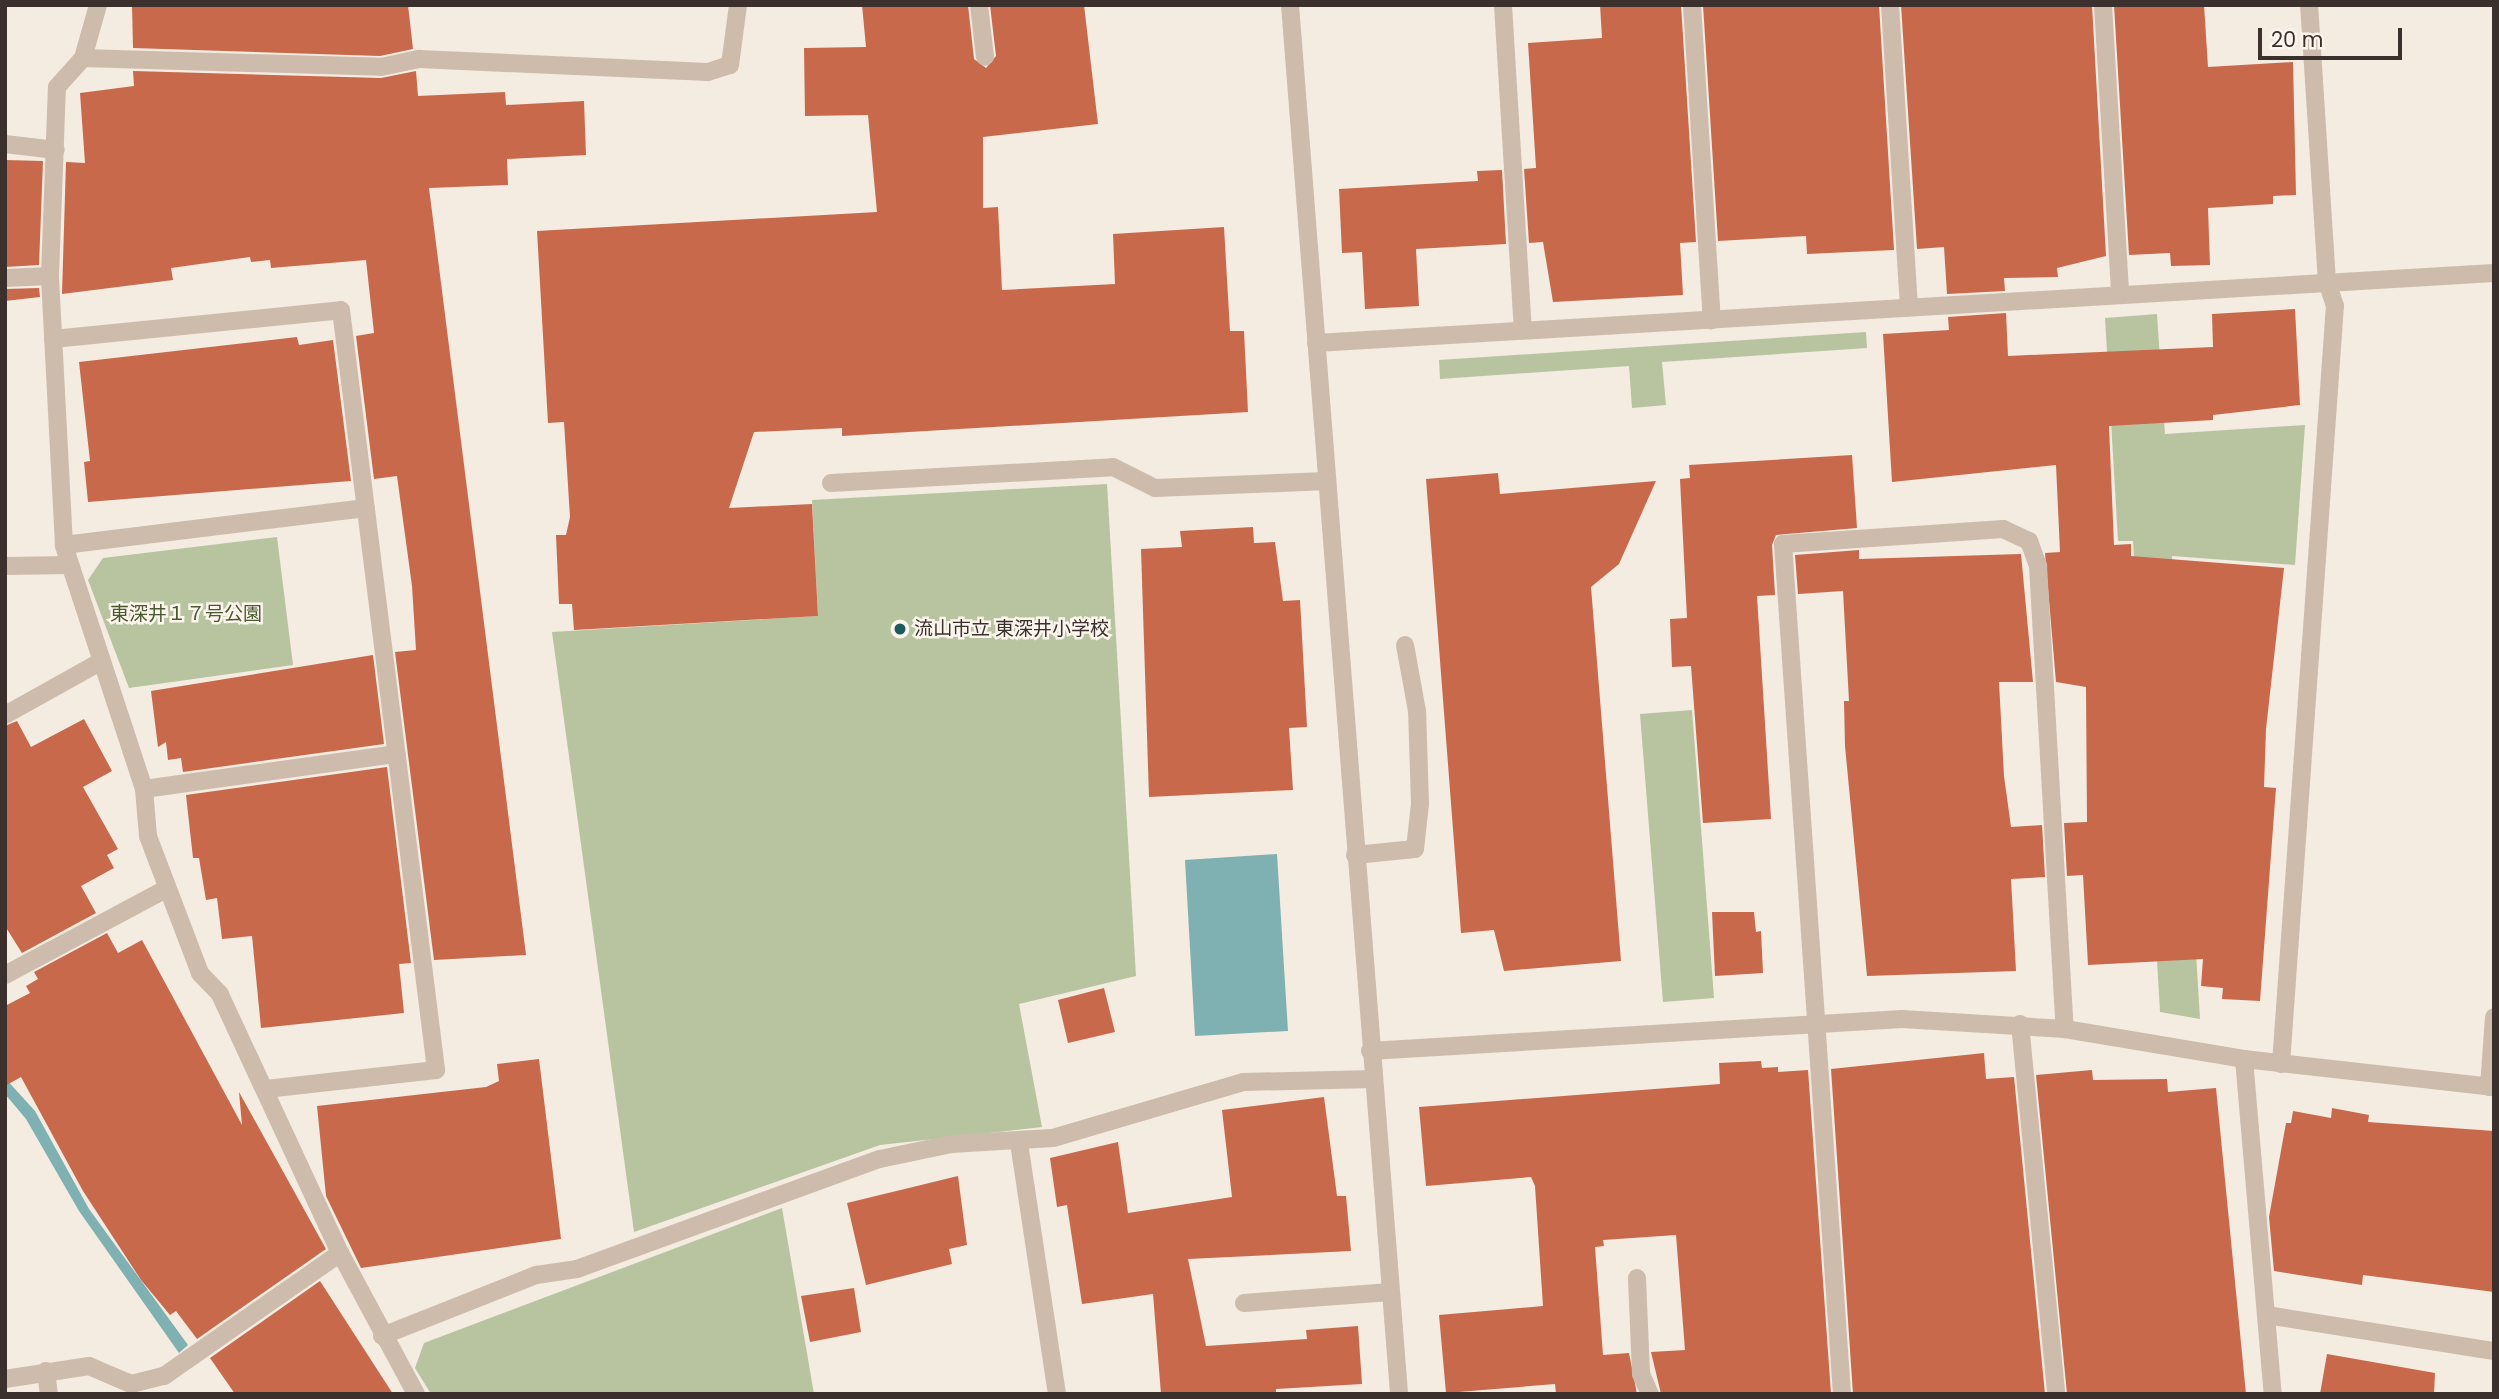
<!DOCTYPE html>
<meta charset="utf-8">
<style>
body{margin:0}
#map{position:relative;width:2499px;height:1399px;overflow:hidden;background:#f4ebe1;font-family:Poppins,"Noto Sans JP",sans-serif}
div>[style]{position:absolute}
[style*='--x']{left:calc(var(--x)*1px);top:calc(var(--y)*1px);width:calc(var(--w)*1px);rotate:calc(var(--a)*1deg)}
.green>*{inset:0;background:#b8c4a0}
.water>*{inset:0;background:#7fb0b2}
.building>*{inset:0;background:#c8694b}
.minor>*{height:18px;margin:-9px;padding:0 9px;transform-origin:9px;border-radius:9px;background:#cdbbac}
.dots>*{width:19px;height:19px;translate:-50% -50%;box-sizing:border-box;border:4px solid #fbf5ee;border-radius:50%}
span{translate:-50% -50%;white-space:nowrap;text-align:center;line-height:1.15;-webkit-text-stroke:5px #fbf5ee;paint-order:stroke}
.park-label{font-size:19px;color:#4a5a2e}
.poi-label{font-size:19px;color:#3b302b}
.left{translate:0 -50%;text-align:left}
.frame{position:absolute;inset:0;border:7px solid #3b302b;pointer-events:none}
.scale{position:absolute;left:2258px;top:28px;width:144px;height:32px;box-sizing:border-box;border:4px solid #3b302b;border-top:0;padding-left:9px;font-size:21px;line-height:24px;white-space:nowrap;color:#3b302b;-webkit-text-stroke:5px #fbf5ee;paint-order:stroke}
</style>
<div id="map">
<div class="green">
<div style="clip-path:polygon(2157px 314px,2165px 434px,2305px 425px,2295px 565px,2172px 556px,2200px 1019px,2160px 1012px,2133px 541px,2118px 541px,2105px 318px)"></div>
<div style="clip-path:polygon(1866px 332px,1867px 348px,1662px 362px,1666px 405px,1632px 408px,1629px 366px,1440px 379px,1439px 360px)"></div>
<div style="clip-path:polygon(1107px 484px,1136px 976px,1019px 1004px,1042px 1127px,880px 1145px,634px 1232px,552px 632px,818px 616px,812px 500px)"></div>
<div style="clip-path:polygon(277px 537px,293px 665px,129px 688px,88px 580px,103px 558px)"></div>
<div style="clip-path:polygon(1692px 710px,1714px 998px,1663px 1002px,1640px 714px)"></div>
<div style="clip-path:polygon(782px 1208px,814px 1394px,431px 1394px,415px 1368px,424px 1343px)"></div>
</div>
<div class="water">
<div style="clip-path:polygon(1277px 854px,1288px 1031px,1195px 1036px,1185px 860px)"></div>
<div style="clip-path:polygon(5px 1078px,35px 1111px,89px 1209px,188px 1345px,179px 1353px,79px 1211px,26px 1119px,5px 1094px)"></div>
</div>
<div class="building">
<div style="clip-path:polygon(132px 5px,408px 5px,413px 49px,380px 56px,133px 48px)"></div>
<div style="clip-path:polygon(862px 5px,968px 5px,974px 59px,986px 68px,996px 56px,990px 5px,1084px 5px,1098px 124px,983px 137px,983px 208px,998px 207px,1002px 290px,1115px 284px,1113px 234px,1224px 227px,1230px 331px,1244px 331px,1248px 412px,842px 436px,842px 428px,754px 432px,729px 508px,812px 504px,818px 616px,574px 630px,572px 604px,559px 604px,556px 535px,566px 535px,570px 517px,564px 422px,548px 423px,537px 231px,877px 212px,868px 115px,805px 116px,804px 48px,866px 47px)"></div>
<div style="clip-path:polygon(1600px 5px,1681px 5px,1696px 242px,1680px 243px,1683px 295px,1553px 302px,1543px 242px,1529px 243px,1524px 169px,1536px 168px,1528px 43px,1602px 38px)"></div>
<div style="clip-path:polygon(1703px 5px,1879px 5px,1894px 250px,1807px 254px,1806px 236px,1718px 241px)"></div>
<div style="clip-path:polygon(1901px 5px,2092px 5px,2106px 256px,2057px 268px,2058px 277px,2004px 278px,2005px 291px,1947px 294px,1944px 247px,1917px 249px)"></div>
<div style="clip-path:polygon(2114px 5px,2204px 5px,2208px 67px,2293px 62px,2296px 195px,2273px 196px,2273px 204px,2208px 208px,2210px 265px,2171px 266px,2170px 253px,2129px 255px)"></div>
<div style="clip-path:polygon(133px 71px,381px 78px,416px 71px,418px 96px,505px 92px,506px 105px,584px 101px,586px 155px,507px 159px,508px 185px,429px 188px,526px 955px,434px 960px,395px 652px,416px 650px,412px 586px,397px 476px,374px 479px,356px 336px,374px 333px,366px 260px,271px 268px,270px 260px,251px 262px,250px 257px,171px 268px,173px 280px,62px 294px,66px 162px,85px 163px,80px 93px,134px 86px)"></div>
<div style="clip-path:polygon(5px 160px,43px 161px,39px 265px,5px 267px)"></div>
<div style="clip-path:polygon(1502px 170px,1506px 244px,1416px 249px,1419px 306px,1365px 309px,1362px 252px,1342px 253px,1339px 189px,1478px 181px,1477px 171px)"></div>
<div style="clip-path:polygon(39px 288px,40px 297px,5px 301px,5px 289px)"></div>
<div style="clip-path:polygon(2295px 309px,2300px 405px,2213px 415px,2213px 420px,2109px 426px,2114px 545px,2131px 544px,2131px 556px,2284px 568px,2266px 729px,2264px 787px,2276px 788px,2260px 1001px,2222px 999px,2223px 988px,2201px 986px,2203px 959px,2088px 965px,2083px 875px,2067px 876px,2064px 823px,2087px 822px,2086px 687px,2056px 682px,2045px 553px,2060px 552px,2056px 465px,1892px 482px,1883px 334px,1949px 330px,1948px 317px,2006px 313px,2008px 356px,2213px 347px,2212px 314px)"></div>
<div style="clip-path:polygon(297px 337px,299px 345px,333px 340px,351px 481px,88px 502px,84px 462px,90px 461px,79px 362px)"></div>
<div style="clip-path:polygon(1852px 455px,1857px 528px,1776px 535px,1772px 545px,1775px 595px,1757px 596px,1771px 819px,1703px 823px,1691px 666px,1672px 667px,1670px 619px,1687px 618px,1680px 479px,1690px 478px,1689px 465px)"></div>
<div style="clip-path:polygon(1498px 473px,1500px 494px,1656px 481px,1619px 564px,1591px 587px,1621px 961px,1504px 971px,1494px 930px,1461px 933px,1426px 479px)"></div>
<div style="clip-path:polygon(1253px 527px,1254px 543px,1275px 542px,1283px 601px,1300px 600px,1307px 727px,1289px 728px,1293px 790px,1149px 797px,1141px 549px,1182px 547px,1180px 531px)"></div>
<div style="clip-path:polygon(1859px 550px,1859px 559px,2021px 554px,2033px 682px,1999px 682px,2004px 776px,2011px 827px,2042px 825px,2045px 877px,2011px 879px,2016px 971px,1867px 976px,1845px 746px,1844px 701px,1849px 701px,1843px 591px,1798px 594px,1795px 555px)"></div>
<div style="clip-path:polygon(373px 655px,384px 744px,183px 772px,181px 758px,168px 760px,166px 742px,158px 747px,151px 691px)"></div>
<div style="clip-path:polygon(84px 719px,112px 771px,83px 787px,118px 849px,107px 855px,114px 868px,81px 886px,96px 913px,22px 953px,5px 926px,5px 726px,17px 721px,31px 747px)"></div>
<div style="clip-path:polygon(387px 767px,411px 963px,399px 964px,404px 1013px,261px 1028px,252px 936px,222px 939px,217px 898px,206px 900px,199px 858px,193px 858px,186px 795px)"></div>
<div style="clip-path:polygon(1712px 912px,1754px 912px,1756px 932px,1761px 931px,1763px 973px,1715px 976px)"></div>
<div style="clip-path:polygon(107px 933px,118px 953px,142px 940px,242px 1125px,239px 1092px,326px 1249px,197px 1339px,176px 1311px,170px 1315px,141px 1280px,83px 1191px,21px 1077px,5px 1086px,5px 1006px,30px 993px,26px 986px,38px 979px,34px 972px)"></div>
<div style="clip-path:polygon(1104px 988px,1115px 1032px,1068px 1043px,1058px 1000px)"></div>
<div style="clip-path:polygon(1984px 1053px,1986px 1079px,2014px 1077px,2045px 1394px,1853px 1394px,1831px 1069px)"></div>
<div style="clip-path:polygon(539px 1059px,561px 1239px,361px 1268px,326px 1196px,317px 1106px,486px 1087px,499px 1081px,497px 1064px)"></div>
<div style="clip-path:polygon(1761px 1061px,1762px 1068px,1778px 1067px,1778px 1072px,1808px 1070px,1831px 1394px,1661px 1394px,1651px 1352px,1685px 1350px,1676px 1235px,1603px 1240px,1604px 1246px,1595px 1247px,1603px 1355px,1629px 1353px,1637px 1394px,1556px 1394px,1555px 1384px,1446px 1393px,1439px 1315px,1543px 1306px,1535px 1186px,1531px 1177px,1426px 1186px,1419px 1107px,1720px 1084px,1719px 1063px)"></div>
<div style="clip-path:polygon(2092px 1070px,2093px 1080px,2167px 1079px,2168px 1092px,2216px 1088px,2246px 1394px,2067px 1394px,2036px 1075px)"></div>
<div style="clip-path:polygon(1324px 1097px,1337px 1196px,1346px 1196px,1351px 1251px,1188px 1259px,1206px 1346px,1307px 1339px,1306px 1330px,1358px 1326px,1362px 1384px,1276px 1389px,1276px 1394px,1161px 1394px,1153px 1294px,1082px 1304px,1067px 1205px,1057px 1207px,1050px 1158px,1118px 1142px,1128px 1213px,1232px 1197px,1222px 1110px)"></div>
<div style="clip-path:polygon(2332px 1108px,2369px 1115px,2368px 1122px,2494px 1131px,2494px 1292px,2363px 1275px,2362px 1285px,2274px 1271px,2269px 1217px,2286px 1123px,2291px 1123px,2293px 1111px,2331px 1118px)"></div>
<div style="clip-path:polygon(958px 1176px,967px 1245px,949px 1249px,952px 1264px,866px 1285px,847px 1203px)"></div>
<div style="clip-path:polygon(320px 1281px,393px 1394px,235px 1394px,210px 1358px)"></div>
<div style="clip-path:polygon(854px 1288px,861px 1332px,810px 1342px,801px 1296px)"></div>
<div style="clip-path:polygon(2327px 1354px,2435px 1373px,2434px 1394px,2320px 1394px)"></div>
</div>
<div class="minor">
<div style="--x:979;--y:5;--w:52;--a:83.4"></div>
<div style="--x:1290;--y:5;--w:1393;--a:85.51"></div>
<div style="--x:1503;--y:5;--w:326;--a:86.5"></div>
<div style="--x:1692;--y:5;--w:316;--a:86.4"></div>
<div style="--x:1890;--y:5;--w:303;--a:86.4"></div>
<div style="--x:2103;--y:5;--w:289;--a:86.6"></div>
<div style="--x:83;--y:58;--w:55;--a:-74.2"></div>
<div style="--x:5;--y:144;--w:51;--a:6.7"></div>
<div style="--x:5;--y:278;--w:45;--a:-2.5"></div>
<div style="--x:53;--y:339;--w:289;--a:-5.7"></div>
<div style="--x:341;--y:310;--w:766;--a:82.87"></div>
<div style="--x:436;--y:1070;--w:171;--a:173.6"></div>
<div style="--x:1316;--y:343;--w:1180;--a:-3.4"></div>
<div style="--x:831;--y:483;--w:282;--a:-3.2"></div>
<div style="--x:1113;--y:467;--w:47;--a:26.6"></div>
<div style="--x:1155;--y:488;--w:172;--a:-2.3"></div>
<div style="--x:64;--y:545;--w:304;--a:-7"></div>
<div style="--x:5;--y:566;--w:65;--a:-0.9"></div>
<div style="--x:5;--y:715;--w:107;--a:-29.2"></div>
<div style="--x:144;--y:789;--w:255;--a:-7.9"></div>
<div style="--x:1355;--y:855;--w:60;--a:-5.7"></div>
<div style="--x:1415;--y:849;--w:45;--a:-83.7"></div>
<div style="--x:1420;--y:804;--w:93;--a:-91.8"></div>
<div style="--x:1417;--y:711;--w:67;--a:-100.3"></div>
<div style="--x:5;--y:975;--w:183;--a:-28.1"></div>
<div style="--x:2020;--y:1024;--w:372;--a:84.4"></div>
<div style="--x:1370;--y:1051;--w:533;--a:-3.44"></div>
<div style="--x:1902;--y:1019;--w:163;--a:3.5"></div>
<div style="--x:2065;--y:1029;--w:181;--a:9.5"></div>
<div style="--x:2244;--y:1059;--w:252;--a:6.4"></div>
<div style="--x:2244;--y:1059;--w:336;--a:85.1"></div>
<div style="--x:2281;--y:1064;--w:760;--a:-85.93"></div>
<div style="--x:2335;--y:306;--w:25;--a:-108"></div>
<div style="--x:2327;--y:282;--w:278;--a:-93.7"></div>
<div style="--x:2489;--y:1087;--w:70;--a:-85.9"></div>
<div style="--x:1019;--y:1143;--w:254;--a:81.4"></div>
<div style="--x:1637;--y:1278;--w:96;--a:87.6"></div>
<div style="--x:1641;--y:1374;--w:22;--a:66"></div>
<div style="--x:1244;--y:1303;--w:147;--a:-4.3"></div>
<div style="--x:2266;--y:1315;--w:231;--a:9"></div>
<div style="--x:382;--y:1336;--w:166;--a:-21.6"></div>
<div style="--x:536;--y:1275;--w:41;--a:-8.3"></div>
<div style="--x:577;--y:1269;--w:322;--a:-20"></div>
<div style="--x:880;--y:1159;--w:73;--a:-11.9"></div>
<div style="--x:951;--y:1144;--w:102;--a:-3.4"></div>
<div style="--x:1053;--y:1138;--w:198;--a:-16.4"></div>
<div style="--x:1243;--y:1082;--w:130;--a:-1.3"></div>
<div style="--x:46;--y:1371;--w:23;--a:83"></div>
<div style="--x:5;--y:1379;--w:85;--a:-8.8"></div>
<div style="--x:89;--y:1366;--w:46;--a:23.2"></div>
<div style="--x:131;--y:1384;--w:34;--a:-14"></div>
<div style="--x:164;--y:1376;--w:215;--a:-34.9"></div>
<div style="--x:416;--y:1394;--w:160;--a:-118.3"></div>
<div style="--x:340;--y:1253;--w:285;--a:-114.9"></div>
<div style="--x:220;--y:994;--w:29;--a:-134"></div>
<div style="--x:200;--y:973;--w:147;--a:-110.8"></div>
<div style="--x:148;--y:836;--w:47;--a:-94.9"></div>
<div style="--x:144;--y:789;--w:257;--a:-108.2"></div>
<div style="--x:64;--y:545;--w:269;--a:-93"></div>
<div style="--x:50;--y:276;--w:189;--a:-87.9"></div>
<div style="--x:57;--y:87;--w:39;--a:-48"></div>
<div style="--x:83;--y:58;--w:298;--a:1.7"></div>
<div style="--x:381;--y:67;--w:39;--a:-12"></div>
<div style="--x:419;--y:59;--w:289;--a:2.6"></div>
<div style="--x:708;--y:72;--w:23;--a:-18"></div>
<div style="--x:730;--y:65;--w:61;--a:-82.4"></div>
<div style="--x:1842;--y:1394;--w:852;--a:-93.97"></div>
<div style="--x:1783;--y:544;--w:221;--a:-3.9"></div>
<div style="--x:2003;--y:529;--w:29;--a:25"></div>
<div style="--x:2029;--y:541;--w:27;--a:70"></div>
<div style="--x:2038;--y:566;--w:464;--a:86.7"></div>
</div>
<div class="dots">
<div style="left:900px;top:629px;background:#1f5a5e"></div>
</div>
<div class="park-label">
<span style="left:186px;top:614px">東深井１７号公園</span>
</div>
<div class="poi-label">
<span class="left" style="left:914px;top:629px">流山市立 東深井小学校</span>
</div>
<div class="frame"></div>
<div class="scale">20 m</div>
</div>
